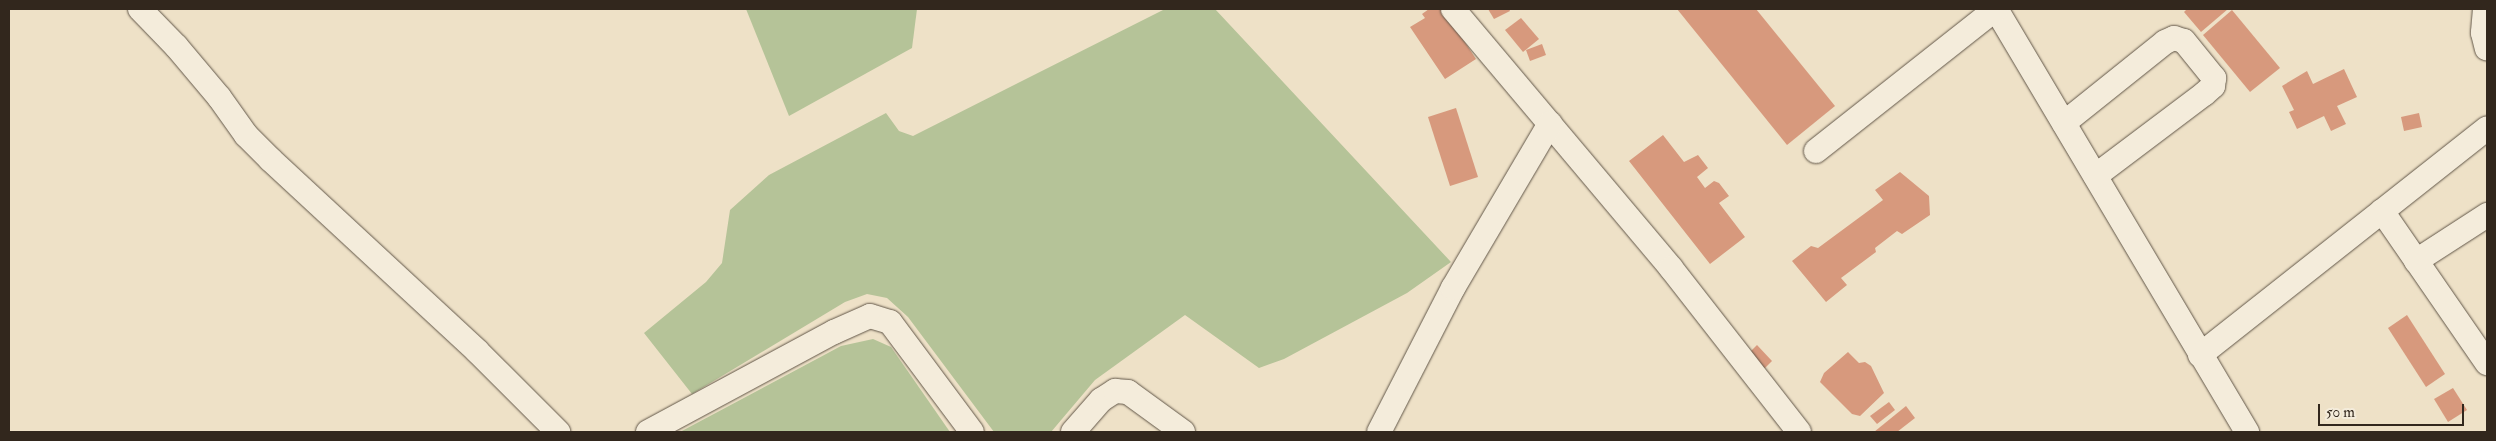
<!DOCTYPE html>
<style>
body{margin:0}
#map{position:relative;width:2496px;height:441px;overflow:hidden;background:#eee1c7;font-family:"IM FELL Double Pica",serif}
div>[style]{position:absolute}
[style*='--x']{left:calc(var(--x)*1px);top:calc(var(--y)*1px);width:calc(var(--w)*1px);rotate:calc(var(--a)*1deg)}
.green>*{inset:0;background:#b5c398}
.building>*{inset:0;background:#d7997d}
.roads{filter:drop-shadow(0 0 1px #615648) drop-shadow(0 0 1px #615648)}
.minor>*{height:24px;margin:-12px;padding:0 12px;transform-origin:12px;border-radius:12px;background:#f4ecdb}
span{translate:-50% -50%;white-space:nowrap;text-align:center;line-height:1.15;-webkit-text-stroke:4px #f4ecdb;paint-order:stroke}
.frame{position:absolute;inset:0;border:10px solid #32271d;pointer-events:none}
.scale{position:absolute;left:2318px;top:404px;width:146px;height:22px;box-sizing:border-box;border:2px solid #32271d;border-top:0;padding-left:6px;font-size:15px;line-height:18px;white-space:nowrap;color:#32271d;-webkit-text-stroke:4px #f4ecdb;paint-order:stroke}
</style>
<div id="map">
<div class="green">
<div style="clip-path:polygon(746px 9px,917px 9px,912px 48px,789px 116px)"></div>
<div style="clip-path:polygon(1165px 9px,1215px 9px,1451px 262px,1407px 293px,1284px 359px,1259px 368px,1185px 315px,1095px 380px,1051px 432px,994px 432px,908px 317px,887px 298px,867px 294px,845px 302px,692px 394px,644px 333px,706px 282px,722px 263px,730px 210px,769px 175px,886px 113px,899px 131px,913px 136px)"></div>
<div style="clip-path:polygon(873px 339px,891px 347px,950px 432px,680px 432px,841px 346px)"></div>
</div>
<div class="building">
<div style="clip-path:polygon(1429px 9px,1443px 9px,1476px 59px,1445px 79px,1410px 27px,1425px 18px,1422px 14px)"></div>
<div style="clip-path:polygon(1488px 9px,1509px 9px,1510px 11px,1494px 19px)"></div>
<div style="clip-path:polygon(1677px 9px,1756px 9px,1835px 106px,1787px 145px)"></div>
<div style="clip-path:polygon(2187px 9px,2228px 9px,2201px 32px,2184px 12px)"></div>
<div style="clip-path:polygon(2232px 10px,2280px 68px,2250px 92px,2203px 35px)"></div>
<div style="clip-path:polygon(1521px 18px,1539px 39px,1523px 52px,1505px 30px)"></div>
<div style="clip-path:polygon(1542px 44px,1546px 55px,1530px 61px,1526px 50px)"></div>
<div style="clip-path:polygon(2344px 69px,2357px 97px,2337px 106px,2346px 124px,2331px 131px,2324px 116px,2297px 129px,2289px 112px,2294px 110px,2282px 86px,2307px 71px,2313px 84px)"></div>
<div style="clip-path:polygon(1456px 108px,1478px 177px,1450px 186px,1428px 117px)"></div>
<div style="clip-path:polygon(2419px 113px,2422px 127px,2404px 131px,2401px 117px)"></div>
<div style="clip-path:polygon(1663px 135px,1684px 162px,1698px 155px,1708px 168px,1697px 177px,1705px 188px,1714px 181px,1719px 183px,1729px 196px,1719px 203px,1745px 237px,1710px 264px,1629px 161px)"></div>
<div style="clip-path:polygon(1900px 172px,1929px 196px,1930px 215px,1902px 234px,1897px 231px,1875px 248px,1876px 252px,1841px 278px,1847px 285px,1826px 302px,1792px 261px,1811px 246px,1818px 248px,1883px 200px,1875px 190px)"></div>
<div style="clip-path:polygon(2407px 315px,2445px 374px,2426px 387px,2388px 328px)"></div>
<div style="clip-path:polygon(1757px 345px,1772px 361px,1762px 371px,1747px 355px)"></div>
<div style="clip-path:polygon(1848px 352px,1859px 363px,1865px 362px,1871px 366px,1884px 393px,1860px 416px,1852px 414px,1820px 382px,1824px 373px)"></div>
<div style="clip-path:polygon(2453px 388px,2467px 410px,2448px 422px,2434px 399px)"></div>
<div style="clip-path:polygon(1889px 402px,1895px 410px,1877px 424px,1870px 416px)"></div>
<div style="clip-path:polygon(1906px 406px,1915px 418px,1897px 432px,1874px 432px)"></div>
</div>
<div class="roads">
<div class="minor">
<div style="--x:140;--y:9;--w:52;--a:45.8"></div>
<div style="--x:176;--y:46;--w:67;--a:49.9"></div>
<div style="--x:219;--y:97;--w:47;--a:54.6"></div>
<div style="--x:246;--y:135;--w:35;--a:45"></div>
<div style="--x:271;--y:160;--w:281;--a:42.8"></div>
<div style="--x:477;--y:351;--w:115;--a:45"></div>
<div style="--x:1453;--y:9;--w:339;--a:49.9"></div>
<div style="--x:1671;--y:268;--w:208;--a:52"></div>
<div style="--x:1996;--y:9;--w:492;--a:59.3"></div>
<div style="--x:2485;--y:9;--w:24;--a:95"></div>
<div style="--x:2483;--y:33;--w:16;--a:76"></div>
<div style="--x:2064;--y:123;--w:129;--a:-38.7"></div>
<div style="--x:2165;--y:42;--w:10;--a:-24"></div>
<div style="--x:2174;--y:38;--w:10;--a:17"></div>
<div style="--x:2184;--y:41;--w:48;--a:51"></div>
<div style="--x:2214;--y:78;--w:8;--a:97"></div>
<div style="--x:2213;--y:86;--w:12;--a:138"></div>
<div style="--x:2204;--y:94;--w:136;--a:143"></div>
<div style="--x:1816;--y:151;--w:229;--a:-38.3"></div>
<div style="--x:2382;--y:211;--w:185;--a:55.4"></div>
<div style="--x:2416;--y:261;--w:85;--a:-32.9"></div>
<div style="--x:2200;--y:355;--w:366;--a:-38.3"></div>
<div style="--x:648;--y:432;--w:211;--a:-28.3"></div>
<div style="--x:834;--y:332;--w:39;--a:-24"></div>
<div style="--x:870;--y:316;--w:21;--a:17"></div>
<div style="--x:890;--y:322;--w:137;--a:53.3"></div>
<div style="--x:1073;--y:432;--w:43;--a:-48.8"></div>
<div style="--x:1101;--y:400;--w:17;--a:-33"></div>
<div style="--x:1115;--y:391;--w:13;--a:4"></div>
<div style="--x:1128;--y:392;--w:68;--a:36"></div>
<div style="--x:1379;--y:432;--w:162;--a:-62.8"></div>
<div style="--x:1453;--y:288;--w:191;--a:-59.5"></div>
</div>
</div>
<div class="frame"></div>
<div class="scale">50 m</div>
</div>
